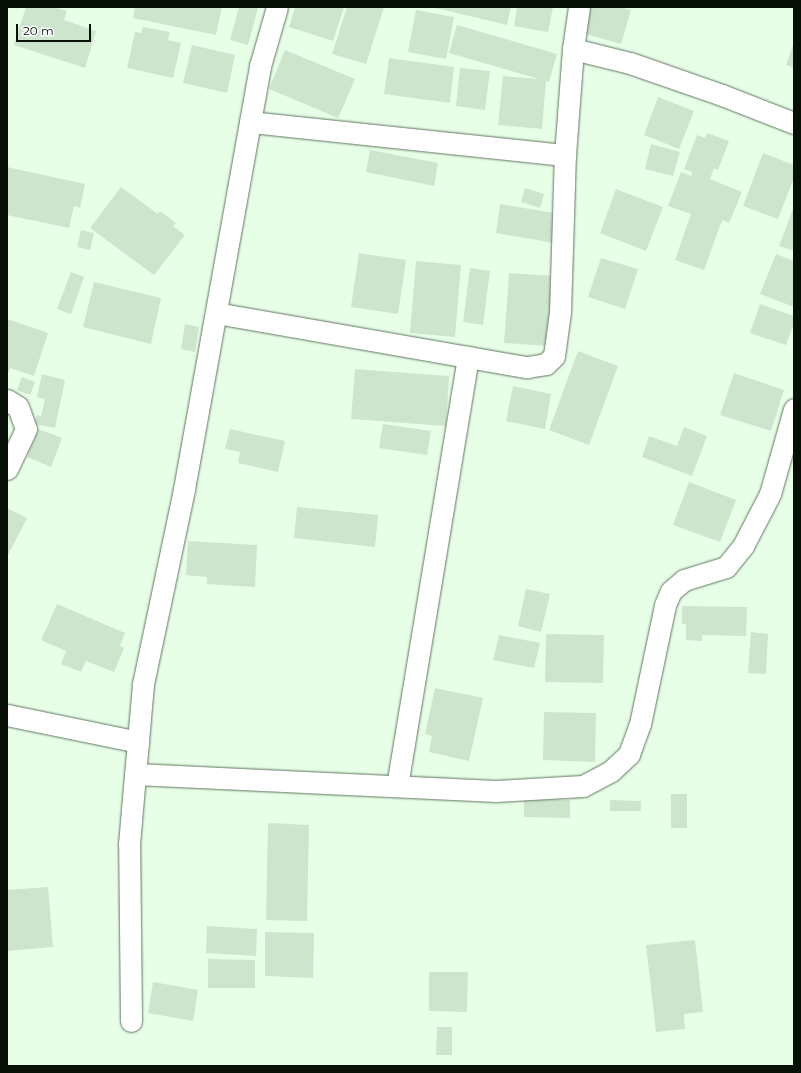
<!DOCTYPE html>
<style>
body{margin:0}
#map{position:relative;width:801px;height:1073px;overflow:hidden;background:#e7ffe7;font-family:Montserrat,sans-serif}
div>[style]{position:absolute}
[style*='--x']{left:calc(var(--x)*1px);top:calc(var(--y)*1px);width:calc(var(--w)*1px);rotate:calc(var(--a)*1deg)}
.building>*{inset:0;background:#cee5cd}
.roads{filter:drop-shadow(0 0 1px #617560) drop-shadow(0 0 1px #617560)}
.minor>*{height:21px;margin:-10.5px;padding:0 10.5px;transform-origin:10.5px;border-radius:10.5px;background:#fff}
span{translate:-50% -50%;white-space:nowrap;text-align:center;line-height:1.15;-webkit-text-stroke:3px #fff;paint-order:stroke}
.frame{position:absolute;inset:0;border:8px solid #080f07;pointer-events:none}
.scale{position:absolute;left:16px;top:24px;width:75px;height:18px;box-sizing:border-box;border:2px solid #080f07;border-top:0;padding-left:5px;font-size:12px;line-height:14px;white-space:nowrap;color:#080f07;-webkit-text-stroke:3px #fff;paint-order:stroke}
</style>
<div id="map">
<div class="building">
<div style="clip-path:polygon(26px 7px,53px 7px,67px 11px,64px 20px,96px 31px,85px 68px,14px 45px)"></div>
<div style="clip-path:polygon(135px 7px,222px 7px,216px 35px,133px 18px)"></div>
<div style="clip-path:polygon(239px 7px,258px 8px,248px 45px,230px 40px)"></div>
<div style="clip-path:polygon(295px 7px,344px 7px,333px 41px,289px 27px)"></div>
<div style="clip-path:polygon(347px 7px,384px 7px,366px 64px,332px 54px)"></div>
<div style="clip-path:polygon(432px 7px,511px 7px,507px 25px)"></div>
<div style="clip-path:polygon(517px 7px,553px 7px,548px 32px,514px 26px)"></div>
<div style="clip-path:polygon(589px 7px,620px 7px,631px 10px,621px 44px,582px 33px)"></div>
<div style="clip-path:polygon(416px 10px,454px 17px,446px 59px,408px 52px)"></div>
<div style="clip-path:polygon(457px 25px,557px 54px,549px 82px,546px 81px,542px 129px,498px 125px,503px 76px,539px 79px,449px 53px)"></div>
<div style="clip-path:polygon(143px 27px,170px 32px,168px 40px,181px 43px,173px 78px,127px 68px,135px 32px,141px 33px)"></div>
<div style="clip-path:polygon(794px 42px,794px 68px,786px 65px)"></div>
<div style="clip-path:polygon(192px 45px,235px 55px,227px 93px,183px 83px)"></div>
<div style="clip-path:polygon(285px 50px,355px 79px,338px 118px,269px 89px)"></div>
<div style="clip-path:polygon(389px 58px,454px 67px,450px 103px,384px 94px)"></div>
<div style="clip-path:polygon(460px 68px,490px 71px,485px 110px,456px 106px)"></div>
<div style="clip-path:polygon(658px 97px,694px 111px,679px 149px,644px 135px)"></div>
<div style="clip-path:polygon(707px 133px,729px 141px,718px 170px,714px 168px,710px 179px,742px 192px,729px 223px,723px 220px,720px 226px,704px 270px,675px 260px,691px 214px,668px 206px,681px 172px,691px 176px,692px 172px,684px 169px,697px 135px,705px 138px)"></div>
<div style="clip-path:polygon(651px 144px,680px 152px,673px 176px,645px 169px)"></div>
<div style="clip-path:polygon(370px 150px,438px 163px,434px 186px,366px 172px)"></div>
<div style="clip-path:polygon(763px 153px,794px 165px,794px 178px,778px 219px,743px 206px)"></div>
<div style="clip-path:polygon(7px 167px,85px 184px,80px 208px,74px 206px,69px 228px,7px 215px)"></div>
<div style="clip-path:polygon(121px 187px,158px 214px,160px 211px,176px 223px,173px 226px,185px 235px,154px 275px,90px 228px)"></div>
<div style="clip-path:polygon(525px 188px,544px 194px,540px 208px,521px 202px)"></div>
<div style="clip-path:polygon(616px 189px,663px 207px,646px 251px,600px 233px)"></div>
<div style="clip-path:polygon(500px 204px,559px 214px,554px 243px,496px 233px)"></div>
<div style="clip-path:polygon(794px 206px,794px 251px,779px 246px)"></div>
<div style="clip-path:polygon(81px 230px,94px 233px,90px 250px,77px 247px)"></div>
<div style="clip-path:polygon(359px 253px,406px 260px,398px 314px,351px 307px)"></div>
<div style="clip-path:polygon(776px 254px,794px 261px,794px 307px,760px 294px)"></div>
<div style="clip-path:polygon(601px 258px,638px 269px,625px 309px,588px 297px)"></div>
<div style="clip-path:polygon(416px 261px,461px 265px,455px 337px,410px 333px)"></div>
<div style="clip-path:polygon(470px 268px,490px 271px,483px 325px,463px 322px)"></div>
<div style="clip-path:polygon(71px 272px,84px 277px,71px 314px,57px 309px)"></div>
<div style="clip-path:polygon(509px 273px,555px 276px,551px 346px,504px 343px)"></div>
<div style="clip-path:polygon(94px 282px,161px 298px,151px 344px,83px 327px)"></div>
<div style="clip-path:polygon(760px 304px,794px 316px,794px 323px,786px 345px,750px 333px)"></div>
<div style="clip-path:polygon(7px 319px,48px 333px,34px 376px,10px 368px,7px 376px)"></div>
<div style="clip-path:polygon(185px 324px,199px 327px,195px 352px,181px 349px)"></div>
<div style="clip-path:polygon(578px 351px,618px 366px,589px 445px,549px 430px)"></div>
<div style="clip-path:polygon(355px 369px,449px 376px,446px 426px,351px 419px)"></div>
<div style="clip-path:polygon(734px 373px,784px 390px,771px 431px,720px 415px)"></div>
<div style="clip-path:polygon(42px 374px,65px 380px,55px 428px,34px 424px,37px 415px,41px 416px,45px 399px,37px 397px)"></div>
<div style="clip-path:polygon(22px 377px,35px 382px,30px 395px,17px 390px)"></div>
<div style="clip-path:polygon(513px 386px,551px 394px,545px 429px,506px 421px)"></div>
<div style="clip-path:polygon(383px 424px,431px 431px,427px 455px,379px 448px)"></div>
<div style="clip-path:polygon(684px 427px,707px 436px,692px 476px,642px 457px,649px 436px,677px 446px)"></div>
<div style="clip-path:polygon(38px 429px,62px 438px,51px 467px,27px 457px)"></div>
<div style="clip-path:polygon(230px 429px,285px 441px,278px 472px,238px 463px,240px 452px,225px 449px)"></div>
<div style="clip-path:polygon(689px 482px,736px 500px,720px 542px,673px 525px)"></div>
<div style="clip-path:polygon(297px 507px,378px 515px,375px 547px,294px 538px)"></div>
<div style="clip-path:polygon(7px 508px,27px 518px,7px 557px)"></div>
<div style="clip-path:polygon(188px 541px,257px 545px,255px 587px,207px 584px,207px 577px,186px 575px)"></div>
<div style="clip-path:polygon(526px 589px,550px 594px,541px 632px,518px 626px)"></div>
<div style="clip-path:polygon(57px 604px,125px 633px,120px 646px,124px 648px,114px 672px,86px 661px,81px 672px,61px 664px,66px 651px,41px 640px)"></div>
<div style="clip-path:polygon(682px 606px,747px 607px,746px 636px,702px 635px,702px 641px,686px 640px,686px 624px,682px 624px)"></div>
<div style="clip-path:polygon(751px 632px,768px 634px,766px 674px,748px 673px)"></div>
<div style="clip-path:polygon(546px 634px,604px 635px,603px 683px,545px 682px)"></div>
<div style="clip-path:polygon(499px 635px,540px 643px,534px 668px,493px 660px)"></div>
<div style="clip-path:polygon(435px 688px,483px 698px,469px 761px,429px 752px,432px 736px,425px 734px)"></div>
<div style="clip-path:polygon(544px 712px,596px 713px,595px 762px,543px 760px)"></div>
<div style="clip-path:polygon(671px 794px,687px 794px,687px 828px,671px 828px)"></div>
<div style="clip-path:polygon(524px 799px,570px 800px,570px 818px,524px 817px)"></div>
<div style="clip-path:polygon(610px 800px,641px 801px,641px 811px,610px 811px)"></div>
<div style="clip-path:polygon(268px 823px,309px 825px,307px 921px,266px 920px)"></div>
<div style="clip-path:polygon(48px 887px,53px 947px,7px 951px,7px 890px)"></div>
<div style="clip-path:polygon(207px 926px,257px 929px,256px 956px,206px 953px)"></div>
<div style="clip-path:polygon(265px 932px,314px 933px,313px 978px,265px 976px)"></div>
<div style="clip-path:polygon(695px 940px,703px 1012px,684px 1014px,685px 1029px,656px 1032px,646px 945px)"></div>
<div style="clip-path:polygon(208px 959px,255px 960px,255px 988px,208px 988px)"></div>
<div style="clip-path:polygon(429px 972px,468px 972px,467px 1012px,429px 1011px)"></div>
<div style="clip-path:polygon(153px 982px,198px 990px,193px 1021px,148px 1013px)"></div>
<div style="clip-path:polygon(437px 1027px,452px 1027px,452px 1055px,436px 1055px)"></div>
</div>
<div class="roads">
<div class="minor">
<div style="--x:573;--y:49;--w:59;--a:13.8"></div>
<div style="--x:630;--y:63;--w:97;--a:19.2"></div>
<div style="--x:722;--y:95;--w:77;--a:21.3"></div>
<div style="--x:250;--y:122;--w:317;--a:6"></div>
<div style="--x:216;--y:313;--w:316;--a:9.9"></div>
<div style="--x:527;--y:367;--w:19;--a:-9"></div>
<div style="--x:546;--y:364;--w:11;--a:-45"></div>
<div style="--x:554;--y:356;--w:44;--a:-82.2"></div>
<div style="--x:560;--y:312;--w:157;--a:-88.2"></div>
<div style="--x:565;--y:155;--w:106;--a:-85.7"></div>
<div style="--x:573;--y:49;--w:42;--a:-81.9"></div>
<div style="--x:7;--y:400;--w:13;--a:32"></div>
<div style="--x:18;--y:407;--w:23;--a:70"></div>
<div style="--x:26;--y:429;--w:44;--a:115.4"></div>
<div style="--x:7;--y:715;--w:134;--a:11.6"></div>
<div style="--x:135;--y:774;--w:361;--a:2.7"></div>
<div style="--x:496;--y:791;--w:87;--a:-3.3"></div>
<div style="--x:583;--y:786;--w:32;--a:-28"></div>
<div style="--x:611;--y:771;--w:25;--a:-43"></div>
<div style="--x:629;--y:754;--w:32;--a:-70"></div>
<div style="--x:640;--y:724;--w:122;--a:-78.1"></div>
<div style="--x:665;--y:605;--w:15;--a:-67"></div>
<div style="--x:671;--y:591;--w:17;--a:-40"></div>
<div style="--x:684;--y:580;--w:44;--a:-17.2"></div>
<div style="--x:726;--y:567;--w:27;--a:-51"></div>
<div style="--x:743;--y:546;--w:59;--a:-62.6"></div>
<div style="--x:770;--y:494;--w:88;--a:-74.2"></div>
<div style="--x:397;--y:786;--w:435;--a:-80.6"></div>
<div style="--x:131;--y:1021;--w:177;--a:-90.6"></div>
<div style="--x:129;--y:844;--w:161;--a:-85"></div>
<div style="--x:143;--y:684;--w:199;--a:-78.1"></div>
<div style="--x:184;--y:489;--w:430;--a:-79.8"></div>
<div style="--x:260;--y:66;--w:61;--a:-73.9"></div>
</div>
</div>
<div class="frame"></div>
<div class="scale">20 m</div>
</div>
